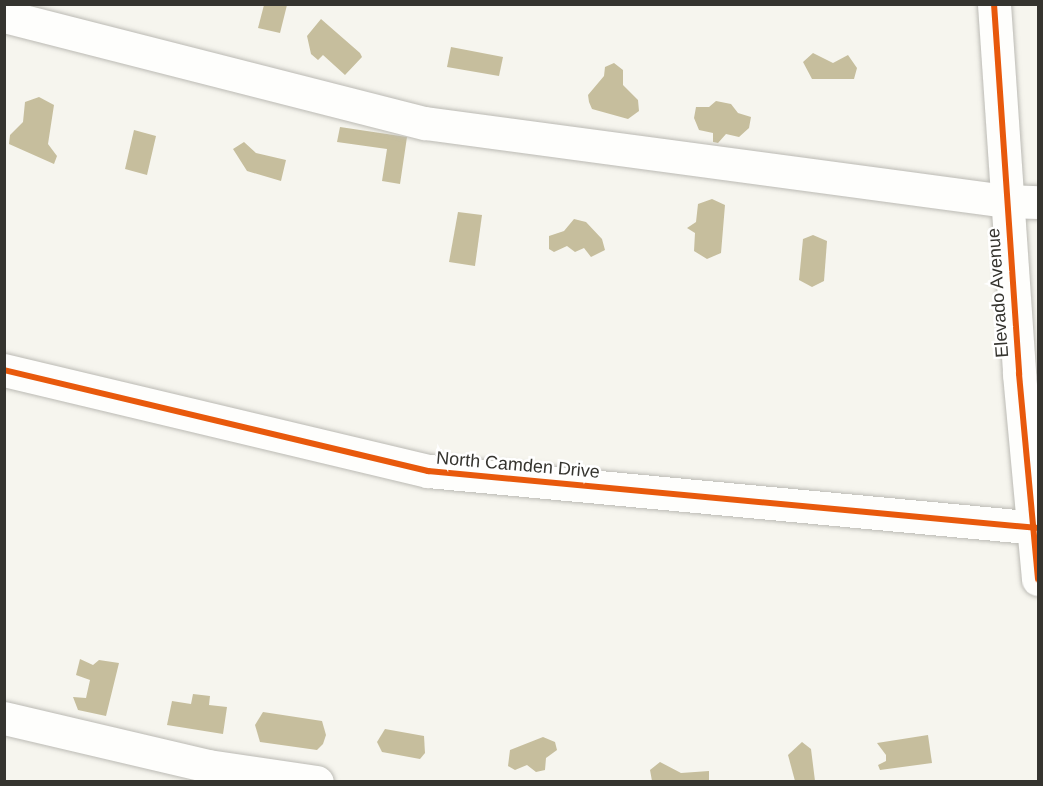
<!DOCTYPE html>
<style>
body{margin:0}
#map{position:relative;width:1043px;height:786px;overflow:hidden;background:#f6f5ee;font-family:Arial,sans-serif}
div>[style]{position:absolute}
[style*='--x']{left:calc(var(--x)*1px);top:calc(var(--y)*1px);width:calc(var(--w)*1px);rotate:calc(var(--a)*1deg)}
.water>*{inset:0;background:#c6be9d}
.roads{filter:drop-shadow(0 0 2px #bbbab4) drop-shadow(0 0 2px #bbbab4)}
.minor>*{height:33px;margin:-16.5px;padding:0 16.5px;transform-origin:16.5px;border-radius:16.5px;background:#fefefc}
.cycleway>*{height:6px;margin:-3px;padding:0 3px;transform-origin:3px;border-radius:3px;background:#e8590c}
span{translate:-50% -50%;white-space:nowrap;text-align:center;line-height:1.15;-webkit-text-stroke:5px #fff;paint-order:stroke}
.street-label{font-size:18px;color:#35342f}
.frame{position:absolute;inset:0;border:6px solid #35342f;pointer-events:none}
</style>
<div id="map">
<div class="water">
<div style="clip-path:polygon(264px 5px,287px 5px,280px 33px,258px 28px)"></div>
<div style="clip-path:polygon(321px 19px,360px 53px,362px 57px,345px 75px,323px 55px,318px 60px,311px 54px,307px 36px)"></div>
<div style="clip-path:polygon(451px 47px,503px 57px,499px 76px,447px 67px)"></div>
<div style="clip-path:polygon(813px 53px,833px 63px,848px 55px,857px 68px,854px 79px,812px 79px,803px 62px)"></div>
<div style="clip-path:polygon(614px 63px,623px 70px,623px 85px,638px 100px,639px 111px,628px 119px,592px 109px,589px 102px,588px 95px,604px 76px,605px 67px)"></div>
<div style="clip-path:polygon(39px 97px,54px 105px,48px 144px,57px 156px,54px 164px,9px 144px,10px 135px,23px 122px,25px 102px)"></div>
<div style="clip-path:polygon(716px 101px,731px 104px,738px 113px,751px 117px,749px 128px,739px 137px,726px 134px,718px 143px,713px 142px,713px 133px,699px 130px,694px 118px,696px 107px,709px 107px)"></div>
<div style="clip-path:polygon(340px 127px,407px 137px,400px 184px,382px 181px,387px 149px,337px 142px)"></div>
<div style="clip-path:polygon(134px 130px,156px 136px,147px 175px,125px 169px)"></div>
<div style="clip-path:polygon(244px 142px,256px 153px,286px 160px,281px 181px,247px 171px,233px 149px)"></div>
<div style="clip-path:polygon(712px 199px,725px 205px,721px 253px,707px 259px,694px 251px,695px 233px,687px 228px,696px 222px,698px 204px)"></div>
<div style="clip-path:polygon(458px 212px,482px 215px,475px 266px,449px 262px)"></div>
<div style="clip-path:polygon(574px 219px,586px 222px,602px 239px,605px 250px,591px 257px,584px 248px,575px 252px,567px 246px,554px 252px,549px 249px,549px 236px,564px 231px)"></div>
<div style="clip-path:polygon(813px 235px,827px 241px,824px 281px,812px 287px,799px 280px,803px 239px)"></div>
<div style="clip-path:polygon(80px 659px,93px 665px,99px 660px,119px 663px,106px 716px,78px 710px,73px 697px,86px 698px,90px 680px,76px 675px)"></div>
<div style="clip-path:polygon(193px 694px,210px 696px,209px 705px,227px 707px,223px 734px,167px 725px,172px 701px,191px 704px)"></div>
<div style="clip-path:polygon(263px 712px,322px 721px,326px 735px,323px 744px,317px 750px,260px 742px,255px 725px)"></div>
<div style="clip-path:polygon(385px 729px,424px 736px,425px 753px,420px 759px,382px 752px,377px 742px)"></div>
<div style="clip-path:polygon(928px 735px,932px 763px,880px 770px,878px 765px,886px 761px,886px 755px,877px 743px)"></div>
<div style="clip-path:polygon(543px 737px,555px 742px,557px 750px,546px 758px,545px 770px,536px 772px,527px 765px,515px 770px,508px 766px,510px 750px)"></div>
<div style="clip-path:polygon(802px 742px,811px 749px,815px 781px,795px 781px,788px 755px)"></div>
<div style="clip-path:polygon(660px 762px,681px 773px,709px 771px,709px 781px,652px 781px,650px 770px)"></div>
</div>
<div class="roads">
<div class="minor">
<div style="--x:994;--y:4;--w:371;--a:86.1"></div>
<div style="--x:1019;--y:374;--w:206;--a:84.7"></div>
<div style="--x:4;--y:16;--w:434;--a:14.3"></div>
<div style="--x:425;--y:123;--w:586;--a:7.65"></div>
<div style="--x:1006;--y:201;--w:32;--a:2"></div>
<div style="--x:4;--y:370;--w:436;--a:13.4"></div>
<div style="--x:428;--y:471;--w:613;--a:5.34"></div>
<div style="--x:4;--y:718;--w:210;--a:13.2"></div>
<div style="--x:208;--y:766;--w:110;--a:8.4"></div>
</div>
</div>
<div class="cycleway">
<div style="--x:994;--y:4;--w:371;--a:86.1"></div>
<div style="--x:1019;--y:374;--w:206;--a:84.7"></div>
<div style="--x:4;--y:370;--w:436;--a:13.4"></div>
<div style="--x:428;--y:471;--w:613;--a:5.34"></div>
</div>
<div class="street-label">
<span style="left:998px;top:293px;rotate:-94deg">Elevado Avenue</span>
<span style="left:518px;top:465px;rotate:5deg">North Camden Drive</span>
</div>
<div class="frame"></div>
</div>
